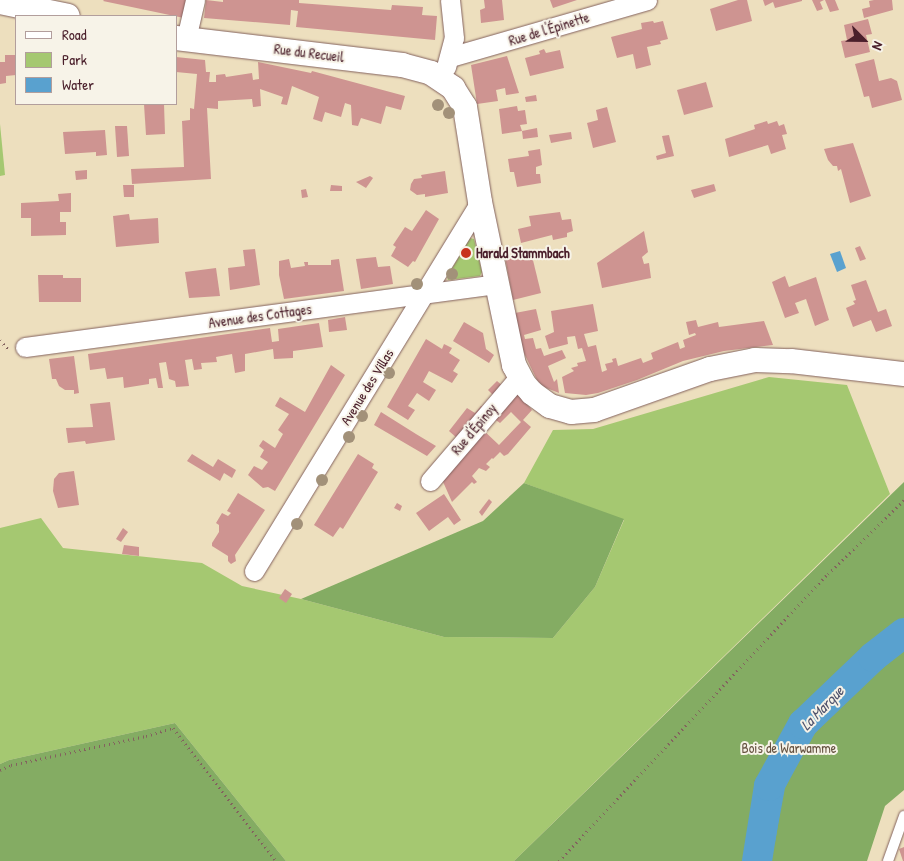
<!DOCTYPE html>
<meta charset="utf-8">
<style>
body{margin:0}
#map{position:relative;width:904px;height:861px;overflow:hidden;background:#eddfbe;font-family:"Patrick Hand",sans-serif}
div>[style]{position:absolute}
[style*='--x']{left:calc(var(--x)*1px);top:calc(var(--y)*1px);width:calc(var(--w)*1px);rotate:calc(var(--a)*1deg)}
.green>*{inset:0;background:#a5c871}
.forest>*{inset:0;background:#84ac63}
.water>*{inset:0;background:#59a1cf}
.river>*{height:30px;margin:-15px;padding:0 15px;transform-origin:15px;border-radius:15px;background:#59a1cf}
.building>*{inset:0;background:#ce9491}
.path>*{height:3px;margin-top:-1.5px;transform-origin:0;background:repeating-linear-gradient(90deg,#83625e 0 1px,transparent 0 5px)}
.roads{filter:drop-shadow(0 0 1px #83625e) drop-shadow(0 0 1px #83625e)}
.service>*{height:10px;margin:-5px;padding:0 5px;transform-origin:5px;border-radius:5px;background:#fff}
.minor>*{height:19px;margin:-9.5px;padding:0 9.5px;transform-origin:9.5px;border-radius:9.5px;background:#fff}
.tertiary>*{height:24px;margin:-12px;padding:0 12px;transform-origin:12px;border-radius:12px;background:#fff}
.trees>*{width:12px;height:12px;margin:-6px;border-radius:50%;background:#a29179}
.dots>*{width:14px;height:14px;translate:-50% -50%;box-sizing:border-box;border:2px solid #f7f3e8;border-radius:50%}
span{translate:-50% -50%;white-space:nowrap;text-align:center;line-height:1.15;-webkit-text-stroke:4px #f7f3e8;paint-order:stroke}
.street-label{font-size:14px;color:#4a1f2b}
.poi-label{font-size:14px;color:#4a1f2b;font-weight:700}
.left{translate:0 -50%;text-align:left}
.park-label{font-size:14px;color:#655240}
.water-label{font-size:15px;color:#50536d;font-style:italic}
.legend{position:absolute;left:15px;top:15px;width:162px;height:90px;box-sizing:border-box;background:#f7f3e8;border:1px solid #b29e9c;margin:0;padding:6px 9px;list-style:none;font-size:15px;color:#4a1f2b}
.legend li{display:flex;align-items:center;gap:10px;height:25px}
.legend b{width:25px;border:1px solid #b29e9c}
.north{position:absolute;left:839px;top:15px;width:50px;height:50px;-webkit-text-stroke:4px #f7f3e8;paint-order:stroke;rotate:113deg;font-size:14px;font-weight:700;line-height:20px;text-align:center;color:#4a1f2b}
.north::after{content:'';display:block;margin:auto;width:18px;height:22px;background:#4a1f2b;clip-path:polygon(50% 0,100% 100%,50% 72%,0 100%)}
</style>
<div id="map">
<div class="green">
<div style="clip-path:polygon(0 124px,5px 175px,0 176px)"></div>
<div style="clip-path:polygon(470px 238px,474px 239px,482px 272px,480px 276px,448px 280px,447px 277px)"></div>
<div style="clip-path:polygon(769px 377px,847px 385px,890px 494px,514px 861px,286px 861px,175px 723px,9px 760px,0 764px,0 528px,41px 518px,63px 548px,202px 563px,242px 586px,301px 599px,444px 637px,553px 638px,595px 587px,624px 520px,524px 483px,553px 430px,593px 429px)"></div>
</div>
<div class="forest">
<div style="clip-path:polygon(904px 482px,904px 790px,885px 806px,867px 861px,514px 861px)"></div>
<div style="clip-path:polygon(524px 483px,624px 519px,595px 587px,553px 638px,444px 637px,301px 599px,483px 521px)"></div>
<div style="clip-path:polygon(175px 723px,286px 861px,0 861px,0 764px,9px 760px)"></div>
</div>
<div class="water">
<div style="clip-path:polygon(840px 251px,846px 268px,837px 272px,830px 254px)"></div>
<div style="clip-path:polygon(904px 635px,904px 649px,878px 669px,810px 738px,785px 788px,775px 842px,767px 861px,756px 861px,775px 782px,799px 738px,819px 714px,874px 658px)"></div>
</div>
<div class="river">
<div style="--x:757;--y:861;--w:76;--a:-80.9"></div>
<div style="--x:769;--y:786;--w:71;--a:-61.3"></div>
<div style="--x:803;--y:724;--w:97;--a:-43.7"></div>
<div style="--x:873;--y:657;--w:39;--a:-38"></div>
</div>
<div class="building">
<div style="clip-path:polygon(188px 0,184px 18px,103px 1px,104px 0)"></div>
<div style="clip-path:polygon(206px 0,223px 2px,223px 0,299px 0,299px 3px,391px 10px,392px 5px,423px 7px,422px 15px,437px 16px,435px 40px,296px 27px,298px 11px,291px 10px,290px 25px,204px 18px)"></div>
<div style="clip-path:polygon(484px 0,502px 0,504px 20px,481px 23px,480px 10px,485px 8px)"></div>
<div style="clip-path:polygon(550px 0,577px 0,553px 8px)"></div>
<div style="clip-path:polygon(738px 0,747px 0,752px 21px,716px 31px,710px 9px)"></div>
<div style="clip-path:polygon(763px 0,802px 0,802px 1px,775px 8px,773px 2px,765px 6px)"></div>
<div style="clip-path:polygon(812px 0,824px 0,820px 2px,823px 9px,817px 11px)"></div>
<div style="clip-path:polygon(825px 0,835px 0,839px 10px,830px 12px)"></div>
<div style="clip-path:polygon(874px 0,892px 0,893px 10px,864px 18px,862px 9px,870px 7px,869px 1px)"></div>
<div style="clip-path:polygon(868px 19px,872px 34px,866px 35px,870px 52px,845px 58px,841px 41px,847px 40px,844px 25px)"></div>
<div style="clip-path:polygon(653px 21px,654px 23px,663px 21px,668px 39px,660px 41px,661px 44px,647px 47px,651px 65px,636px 69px,633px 54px,617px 58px,611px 37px,642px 29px,641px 23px)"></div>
<div style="clip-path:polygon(544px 49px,546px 53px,560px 50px,564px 68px,530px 76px,525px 58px,540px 54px,539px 51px)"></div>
<div style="clip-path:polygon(5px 55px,16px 55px,16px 75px,6px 76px,6px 83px,0 84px,0 62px,5px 62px)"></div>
<div style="clip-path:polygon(507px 56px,519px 93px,506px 95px,505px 88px,496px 90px,498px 101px,477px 104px,471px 65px)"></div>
<div style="clip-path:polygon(176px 57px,205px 60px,206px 72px,210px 72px,209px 82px,216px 82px,216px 75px,225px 74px,226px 77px,252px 73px,253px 80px,259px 79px,258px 62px,311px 73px,312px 71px,405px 96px,401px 110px,386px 106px,381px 124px,361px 118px,358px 126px,352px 125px,351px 105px,345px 103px,341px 117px,325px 112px,322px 122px,313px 119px,319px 97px,292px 86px,287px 105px,281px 104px,283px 97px,260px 89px,261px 106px,253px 107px,252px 99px,218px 101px,218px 109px,207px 108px,211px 179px,132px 184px,131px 169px,184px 167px,182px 121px,190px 120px,190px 108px,194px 109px,197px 74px,176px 72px)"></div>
<div style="clip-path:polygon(874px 59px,879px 81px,891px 78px,897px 81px,902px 100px,872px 108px,869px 96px,864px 97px,855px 64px)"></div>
<div style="clip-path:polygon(706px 82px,713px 107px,684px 115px,677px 90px)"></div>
<div style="clip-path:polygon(536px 95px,537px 101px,526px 102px,525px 97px)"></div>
<div style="clip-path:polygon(144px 104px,164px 104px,165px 134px,146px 135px)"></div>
<div style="clip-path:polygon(517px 106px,518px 111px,525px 110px,527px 124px,520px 125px,522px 131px,537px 128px,538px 137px,523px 139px,522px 131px,502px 134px,499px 109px)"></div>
<div style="clip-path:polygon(607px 107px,616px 142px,593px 148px,587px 123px,598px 120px,596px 110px)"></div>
<div style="clip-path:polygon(767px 121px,768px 124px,777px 121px,779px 126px,784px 124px,787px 134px,782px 135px,786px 149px,771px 154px,768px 145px,729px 157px,725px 139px,755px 129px,754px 125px)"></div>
<div style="clip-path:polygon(115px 126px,127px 126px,129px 156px,117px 157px)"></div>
<div style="clip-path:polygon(105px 130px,107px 155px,96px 156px,96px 152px,65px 154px,63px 132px)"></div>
<div style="clip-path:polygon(571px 132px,572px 139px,551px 143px,549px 135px)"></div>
<div style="clip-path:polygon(669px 135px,674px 156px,657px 160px,656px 156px,666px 153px,662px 136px)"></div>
<div style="clip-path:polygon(853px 143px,871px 196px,850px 203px,841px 169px,838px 171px,837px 166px,833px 166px,828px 160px,824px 149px)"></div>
<div style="clip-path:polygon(540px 149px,542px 165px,536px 167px,536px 174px,540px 174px,541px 183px,517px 187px,514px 172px,510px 172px,508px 159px,529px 156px,528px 151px)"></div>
<div style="clip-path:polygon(87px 170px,87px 179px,76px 180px,75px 171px)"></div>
<div style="clip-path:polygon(445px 171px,448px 193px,425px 197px,425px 194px,417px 195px,410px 190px,411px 184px,414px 179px,422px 178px,421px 175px)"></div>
<div style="clip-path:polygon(370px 176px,373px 178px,366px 188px,356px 182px)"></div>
<div style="clip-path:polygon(714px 184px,716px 191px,694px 198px,691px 190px)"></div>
<div style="clip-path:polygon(123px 185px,134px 185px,134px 197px,124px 197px)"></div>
<div style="clip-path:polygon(331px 185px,342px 186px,342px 191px,330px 191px)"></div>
<div style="clip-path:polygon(306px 189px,308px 197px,302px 198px,301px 190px)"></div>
<div style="clip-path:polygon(71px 193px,71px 212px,60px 212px,60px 222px,66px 222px,66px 235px,31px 236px,31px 218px,21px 218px,21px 203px,59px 201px,58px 194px)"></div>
<div style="clip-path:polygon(426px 210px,439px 219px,415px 262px,413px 261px,408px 267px,391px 256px,396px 247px,393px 245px,405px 227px,412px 231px)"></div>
<div style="clip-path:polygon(560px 212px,562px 220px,571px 219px,573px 231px,567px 233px,567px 237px,553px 240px,552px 235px,521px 243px,518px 229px,531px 226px,529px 216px)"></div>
<div style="clip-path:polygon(129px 214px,130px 220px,158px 218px,159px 243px,116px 247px,113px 216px)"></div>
<div style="clip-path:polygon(644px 231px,648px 252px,642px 257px,644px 264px,649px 263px,651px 278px,602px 288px,597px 263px)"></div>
<div style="clip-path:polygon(860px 246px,866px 259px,860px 261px,855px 248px)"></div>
<div style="clip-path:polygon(255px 249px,260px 285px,230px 290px,228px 268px,245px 266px,243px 250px)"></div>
<div style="clip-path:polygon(531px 252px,541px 293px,513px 300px,505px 257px)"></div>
<div style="clip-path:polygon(376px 257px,378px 267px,390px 266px,393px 284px,361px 289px,356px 259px)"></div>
<div style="clip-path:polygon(289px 259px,291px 268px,305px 266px,304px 262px,308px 262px,308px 265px,331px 265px,331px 260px,339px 259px,344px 291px,284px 299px,279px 275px,279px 261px)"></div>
<div style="clip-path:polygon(216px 268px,220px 296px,189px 298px,185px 272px)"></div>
<div style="clip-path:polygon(38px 275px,63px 275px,63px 278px,81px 278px,81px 302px,39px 302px)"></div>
<div style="clip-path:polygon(785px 276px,789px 287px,816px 277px,829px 320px,815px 326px,806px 299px,795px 303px,799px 313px,785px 318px,772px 282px)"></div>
<div style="clip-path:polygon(866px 280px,878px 312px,886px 309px,892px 326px,876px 332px,871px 320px,853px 327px,846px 308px,855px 304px,853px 301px,856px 300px,851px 285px)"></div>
<div style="clip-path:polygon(593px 304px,598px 331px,584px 334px,588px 347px,596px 345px,602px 372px,607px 370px,605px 364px,613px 362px,612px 359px,616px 358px,618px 366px,641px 358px,643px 363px,653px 359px,651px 353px,678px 342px,680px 349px,685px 347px,683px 340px,696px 335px,695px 333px,689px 335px,686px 322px,696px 320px,698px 327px,718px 322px,719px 327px,764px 321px,773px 345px,724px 351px,683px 361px,637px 380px,598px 393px,586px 395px,565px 393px,562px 377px,574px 371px,571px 368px,578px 366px,577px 363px,586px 361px,582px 348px,578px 349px,575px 336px,567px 337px,568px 344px,549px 349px,545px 336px,554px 332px,551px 311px)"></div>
<div style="clip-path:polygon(536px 309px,541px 330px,524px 335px,525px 339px,533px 338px,536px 349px,541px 348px,544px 356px,562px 350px,566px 358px,548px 366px,554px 382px,557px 379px,559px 393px,544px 387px,537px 380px,523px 351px,515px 313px)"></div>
<div style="clip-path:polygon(345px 317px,347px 330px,329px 332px,328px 320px)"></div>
<div style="clip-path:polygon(464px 322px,483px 333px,486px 349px,494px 355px,489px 363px,453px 341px)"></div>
<div style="clip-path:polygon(319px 323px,323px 347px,293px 351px,293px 358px,274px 359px,273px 349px,245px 354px,245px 371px,235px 373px,232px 354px,216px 357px,217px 362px,201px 363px,202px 369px,194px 370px,192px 359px,185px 360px,189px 386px,176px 387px,175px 381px,169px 379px,166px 362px,159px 363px,163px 388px,158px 388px,156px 378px,149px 379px,149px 384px,124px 388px,123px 377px,107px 379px,105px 368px,90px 370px,88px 354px,270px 328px,272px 342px,279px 341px,278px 329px)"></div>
<div style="clip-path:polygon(426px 339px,442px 349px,444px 344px,452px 348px,449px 353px,460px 360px,453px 371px,458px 374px,452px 383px,429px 371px,423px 382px,436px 390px,429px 401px,417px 393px,408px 406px,415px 410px,408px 420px,387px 407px)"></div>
<div style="clip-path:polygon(74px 356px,79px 393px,74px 394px,74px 390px,65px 390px,59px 386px,56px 379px,52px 379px,49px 359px)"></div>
<div style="clip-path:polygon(331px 365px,345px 375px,275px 491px,268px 487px,263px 488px,248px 475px,254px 466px,262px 470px,268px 462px,260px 457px,264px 450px,259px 446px,263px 440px,275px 448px,283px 434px,278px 430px,289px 414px,275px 406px,280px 397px,305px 412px)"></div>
<div style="clip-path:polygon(497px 381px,504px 387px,495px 397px,488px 390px)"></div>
<div style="clip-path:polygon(517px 393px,532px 410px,523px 420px,531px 427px,508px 454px,504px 456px,500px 452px,493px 459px,492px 458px,486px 464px,490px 467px,486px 471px,479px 468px,472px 476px,477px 482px,474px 484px,472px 482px,452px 502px,440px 475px,481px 428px,499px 445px,521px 422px,511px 412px,500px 423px,493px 418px)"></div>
<div style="clip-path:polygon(110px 402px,115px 440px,86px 444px,85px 441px,68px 443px,66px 428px,93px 427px,90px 404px)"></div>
<div style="clip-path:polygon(481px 406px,485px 408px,458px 439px,449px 431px,467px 408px,475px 413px)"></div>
<div style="clip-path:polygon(381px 412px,416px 434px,436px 446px,427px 456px,374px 425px)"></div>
<div style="clip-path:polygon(192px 454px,213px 467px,218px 459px,236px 470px,232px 478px,224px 473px,220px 481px,187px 461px)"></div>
<div style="clip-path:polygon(358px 454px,374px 464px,372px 468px,378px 472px,343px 529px,340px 527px,333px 537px,314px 525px)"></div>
<div style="clip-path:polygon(74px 471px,79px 505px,58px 508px,53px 491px,54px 479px,59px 473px)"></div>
<div style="clip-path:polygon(238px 493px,265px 510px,235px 555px,236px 561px,231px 564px,228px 561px,228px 556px,212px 546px,212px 543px,219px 532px,219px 525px,216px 523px,222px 513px,228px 516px,231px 513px,227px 511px)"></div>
<div style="clip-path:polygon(444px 494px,461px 520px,454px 525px,448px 517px,429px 531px,416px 513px)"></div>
<div style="clip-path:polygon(489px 499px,492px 502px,482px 516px,479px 512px)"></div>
<div style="clip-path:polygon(397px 503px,402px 506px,400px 511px,394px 508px)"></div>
<div style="clip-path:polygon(123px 528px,128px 532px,121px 542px,116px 539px)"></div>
<div style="clip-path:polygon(124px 545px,139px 547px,139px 556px,122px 554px)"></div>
<div style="clip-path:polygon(285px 589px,292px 594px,286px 603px,279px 598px)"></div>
<div style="clip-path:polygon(904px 847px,904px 861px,903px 861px,899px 849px)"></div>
</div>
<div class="path">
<div style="--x:0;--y:340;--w:12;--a:48"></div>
<div style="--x:0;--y:770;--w:12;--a:-24"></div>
<div style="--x:11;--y:765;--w:138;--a:-12.1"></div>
<div style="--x:146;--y:736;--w:28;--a:-17"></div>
<div style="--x:173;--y:728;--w:168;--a:52.2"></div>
<div style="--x:559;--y:861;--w:393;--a:-46.9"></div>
<div style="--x:828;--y:574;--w:106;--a:-44.2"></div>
</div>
<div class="roads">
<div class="service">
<div style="--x:888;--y:861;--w:48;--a:-70.4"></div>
</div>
<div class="minor">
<div style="--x:186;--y:39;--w:40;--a:-77"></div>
<div style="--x:450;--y:57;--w:205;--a:-16.1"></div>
<div style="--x:446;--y:67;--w:30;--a:-75"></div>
<div style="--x:454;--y:38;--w:38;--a:-96"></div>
<div style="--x:25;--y:347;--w:475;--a:-7.6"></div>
<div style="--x:430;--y:481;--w:137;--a:-49.4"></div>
<div style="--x:254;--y:571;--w:433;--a:-58.5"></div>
</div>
<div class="tertiary">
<div style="--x:0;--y:2;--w:69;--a:11.6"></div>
<div style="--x:176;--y:38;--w:228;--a:6.8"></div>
<div style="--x:402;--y:65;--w:30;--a:15"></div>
<div style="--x:431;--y:73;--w:27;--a:34"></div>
<div style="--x:453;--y:88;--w:22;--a:58"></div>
<div style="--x:465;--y:107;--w:96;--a:81"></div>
<div style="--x:480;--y:202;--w:167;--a:78.2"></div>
<div style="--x:514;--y:365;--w:21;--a:62"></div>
<div style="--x:524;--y:384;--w:12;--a:48"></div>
<div style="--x:532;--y:393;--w:22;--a:36"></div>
<div style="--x:550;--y:406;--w:22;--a:16"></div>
<div style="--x:571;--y:412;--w:23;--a:-5"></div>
<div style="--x:594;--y:410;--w:123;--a:-19.5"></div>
<div style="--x:710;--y:369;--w:46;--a:-11.3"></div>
<div style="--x:755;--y:360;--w:36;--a:2"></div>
<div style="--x:791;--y:361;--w:114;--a:6.6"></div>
</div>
</div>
<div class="trees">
<div style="left:438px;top:105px"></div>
<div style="left:449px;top:113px"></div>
<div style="left:452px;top:274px"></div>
<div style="left:417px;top:284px"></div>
<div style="left:389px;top:373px"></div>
<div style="left:362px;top:416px"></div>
<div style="left:349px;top:437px"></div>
<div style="left:322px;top:480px"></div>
<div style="left:297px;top:524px"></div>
</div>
<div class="dots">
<div style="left:466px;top:253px;background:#c8321e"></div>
</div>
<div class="street-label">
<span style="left:549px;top:29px;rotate:-17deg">Rue de l'Épinette</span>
<span style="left:309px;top:53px;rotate:7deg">Rue du Recueil</span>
<span style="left:260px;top:316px;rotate:-8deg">Avenue des Cottages</span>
<span style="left:367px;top:387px;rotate:-58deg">Avenue des Villas</span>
<span style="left:474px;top:429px;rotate:-50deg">Rue d'Épinoy</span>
</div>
<div class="poi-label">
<span class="left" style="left:476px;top:253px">Harald Stammbach</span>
</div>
<div class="park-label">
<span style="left:789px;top:748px">Bois de Warwamme</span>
</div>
<div class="water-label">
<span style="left:822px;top:708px;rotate:-46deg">La Marque</span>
</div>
<ul class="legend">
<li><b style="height:6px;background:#fff"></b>Road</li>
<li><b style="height:14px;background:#a5c871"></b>Park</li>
<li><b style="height:14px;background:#59a1cf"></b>Water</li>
</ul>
<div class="north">N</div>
</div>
